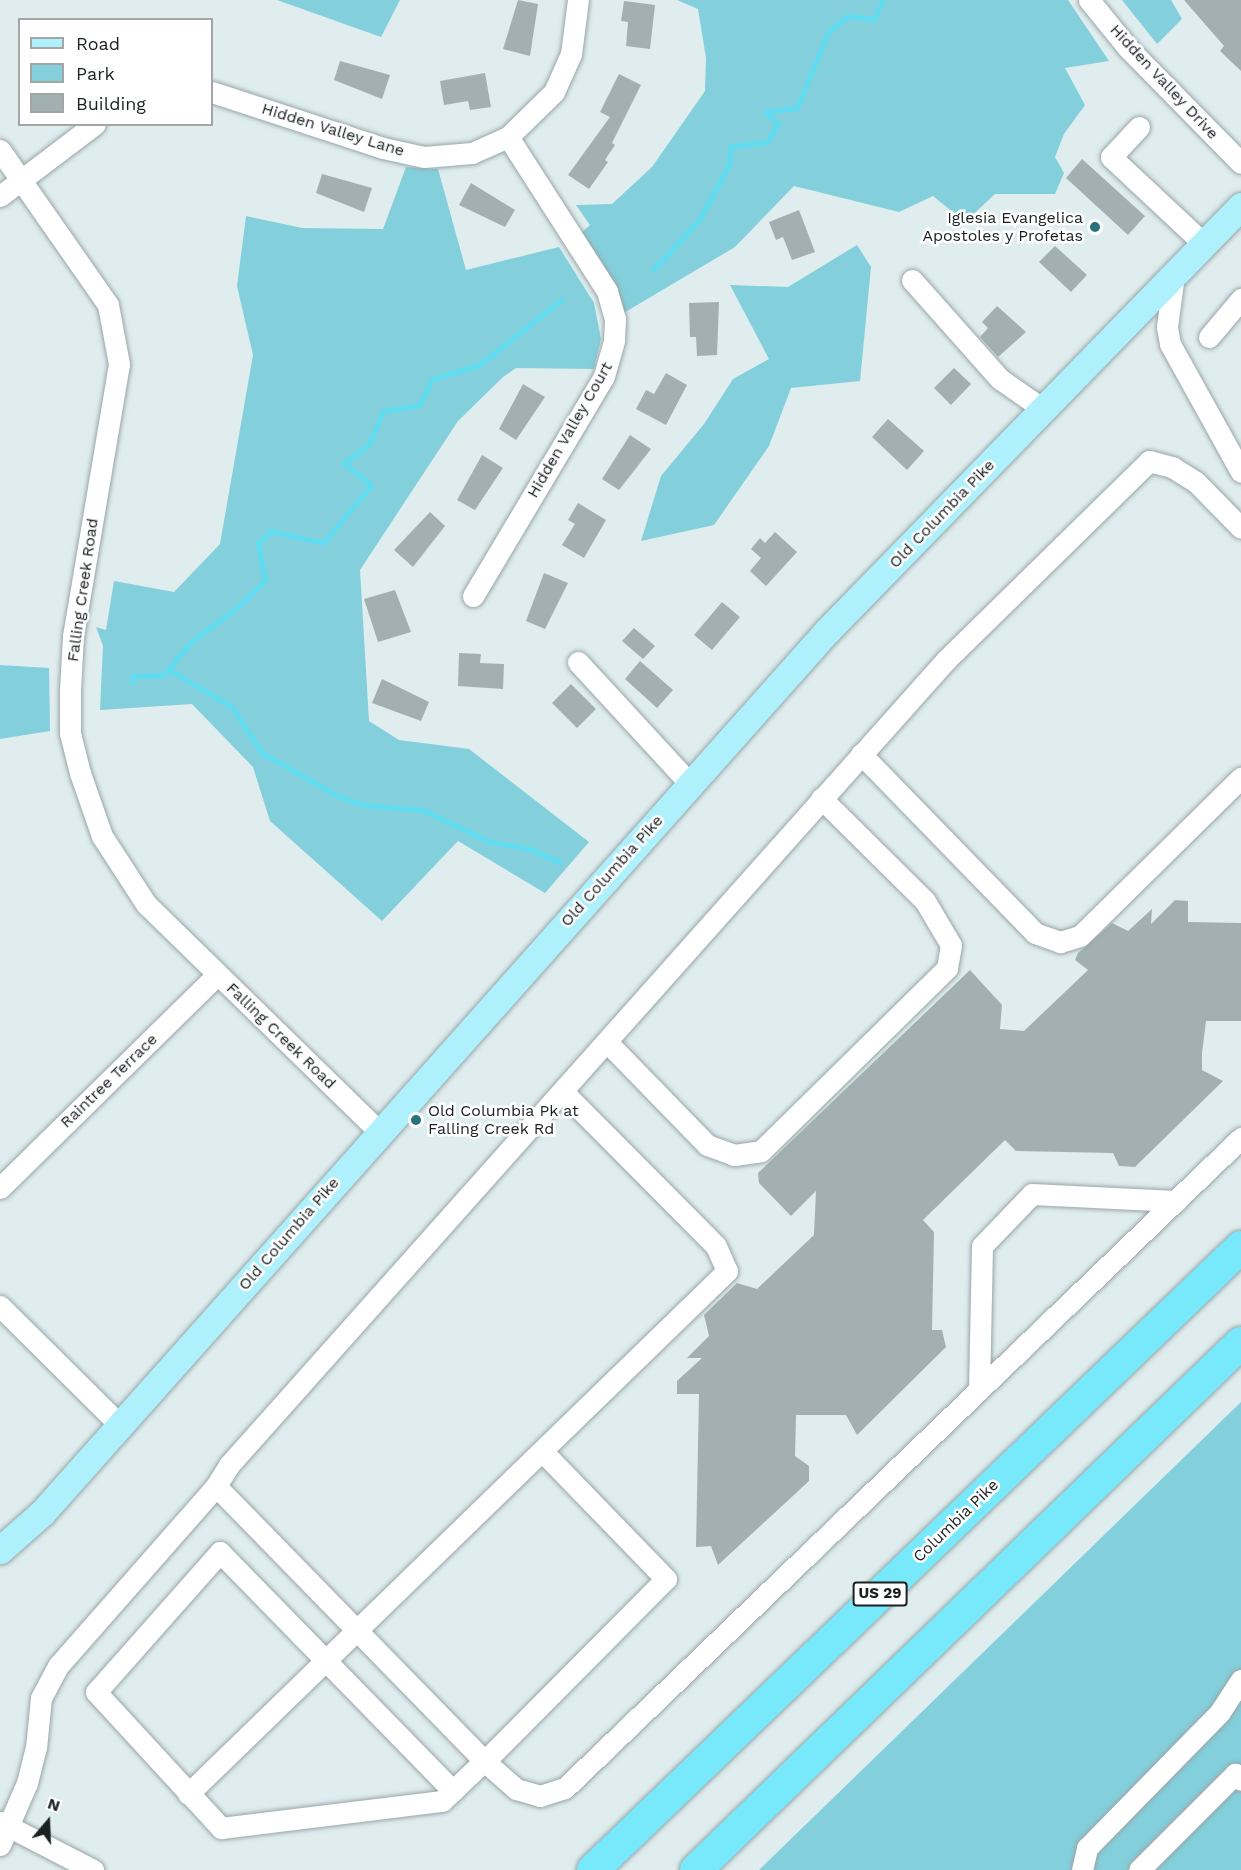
<!DOCTYPE html>
<style>
body{margin:0}
#map{position:relative;width:1241px;height:1870px;overflow:hidden;background:#dfedef;font-family:"Work Sans",sans-serif}
div>[style]{position:absolute}
[style*='--x']{left:calc(var(--x)*1px);top:calc(var(--y)*1px);width:calc(var(--w)*1px);rotate:calc(var(--a)*1deg)}
.green>*{inset:0;background:#84cfdc}
.stream>*{height:5px;margin:-2.5px;padding:0 2.5px;transform-origin:2.5px;border-radius:2.5px;background:#60dcf0}
.building>*{inset:0;background:#a3b0b2}
.roads{filter:drop-shadow(0 0 2px #99a6a8) drop-shadow(0 0 2px #99a6a8)}
.minor>*{height:21px;margin:-10.5px;padding:0 10.5px;transform-origin:10.5px;border-radius:10.5px;background:#fff}
.major>*{height:27px;margin:-13.5px;padding:0 13.5px;transform-origin:13.5px;border-radius:13.5px;background:#aef1fd}
.highway>*{height:32px;margin:-16px;padding:0 16px;transform-origin:16px;border-radius:16px;background:#78e8fb}
.dots>*{width:16px;height:16px;translate:-50% -50%;box-sizing:border-box;border:3px solid #fff;border-radius:50%}
span{translate:-50% -50%;white-space:nowrap;text-align:center;line-height:1.15;-webkit-text-stroke:5px #fff;paint-order:stroke}
.shield-label span{padding:2px 4px;background:#fff;border:2px solid;border-radius:4px;-webkit-text-stroke-width:0}
.shield-label{font-size:15px;color:#1b2021;font-weight:700}
.street-label{font-size:16px;color:#1b2021}
.poi-label{font-size:16px;color:#1b2021}
.right{translate:-100% -50%;text-align:right}
.left{translate:0 -50%;text-align:left}
.legend{position:absolute;left:18px;top:18px;width:195px;height:108px;box-sizing:border-box;background:#fff;border:2px solid #a4a6a6;margin:0;padding:8px 10px;list-style:none;font-size:18px;color:#1b2021}
.legend li{display:flex;align-items:center;gap:12px;height:30px}
.legend b{width:30px;border:2px solid #a4a6a6}
.north{position:absolute;left:18px;top:1792px;width:60px;height:60px;-webkit-text-stroke:4px #fff;paint-order:stroke;rotate:19deg;font-size:16px;font-weight:700;line-height:24px;text-align:center;color:#1b2021}
.north::after{content:'';display:block;margin:auto;width:21px;height:27px;background:#1b2021;clip-path:polygon(50% 0,100% 100%,50% 72%,0 100%)}
</style>
<div id="map">
<div class="green">
<div style="clip-path:polygon(277px 0,400px 0,381px 37px)"></div>
<div style="clip-path:polygon(677px 0,1068px 0,1109px 61px,1065px 68px,1085px 105px,1064px 134px,1055px 157px,1064px 173px,1055px 194px,995px 194px,965px 222px,933px 196px,899px 212px,794px 186px,735px 247px,622px 314px,580px 234px,590px 225px,576px 205px,612px 204px,652px 167px,705px 91px,706px 58px,698px 9px)"></div>
<div style="clip-path:polygon(1122px 0,1171px 0,1182px 19px,1157px 44px)"></div>
<div style="clip-path:polygon(406px 167px,438px 169px,466px 270px,559px 247px,594px 303px,601px 339px,594px 369px,516px 368px,503px 377px,458px 421px,360px 570px,369px 721px,399px 740px,469px 749px,589px 842px,545px 893px,458px 841px,382px 921px,270px 821px,253px 767px,192px 704px,100px 710px,103px 646px,96px 627px,106px 630px,114px 581px,174px 592px,220px 544px,253px 355px,237px 286px,246px 216px,302px 228px,383px 229px)"></div>
<div style="clip-path:polygon(857px 245px,871px 267px,860px 381px,791px 388px,769px 446px,714px 525px,641px 541px,661px 476px,704px 424px,733px 379px,769px 359px,730px 285px,788px 287px)"></div>
<div style="clip-path:polygon(0 665px,49px 668px,50px 731px,0 739px)"></div>
<div style="clip-path:polygon(1241px 1402px,1241px 1870px,759px 1870px)"></div>
</div>
<div class="stream">
<div style="--x:653;--y:270;--w:68;--a:-47.4"></div>
<div style="--x:699;--y:220;--w:63;--a:-61.4"></div>
<div style="--x:729;--y:165;--w:19;--a:-84"></div>
<div style="--x:731;--y:146;--w:36;--a:-6"></div>
<div style="--x:767;--y:142;--w:21;--a:-59"></div>
<div style="--x:778;--y:124;--w:18;--a:-137"></div>
<div style="--x:765;--y:112;--w:32;--a:-7"></div>
<div style="--x:797;--y:108;--w:82;--a:-67.8"></div>
<div style="--x:828;--y:32;--w:26;--a:-39"></div>
<div style="--x:848;--y:16;--w:26;--a:7"></div>
<div style="--x:874;--y:19;--w:21;--a:-65"></div>
<div style="--x:168;--y:669;--w:74;--a:30.7"></div>
<div style="--x:232;--y:707;--w:55;--a:56.9"></div>
<div style="--x:262;--y:753;--w:87;--a:29.5"></div>
<div style="--x:338;--y:796;--w:28;--a:19"></div>
<div style="--x:364;--y:805;--w:59;--a:4.8"></div>
<div style="--x:423;--y:810;--w:74;--a:25.5"></div>
<div style="--x:490;--y:842;--w:41;--a:9.9"></div>
<div style="--x:530;--y:849;--w:32;--a:24"></div>
<div style="--x:132;--y:682;--w:6;--a:-81"></div>
<div style="--x:133;--y:676;--w:30;--a:-2"></div>
<div style="--x:163;--y:675;--w:43;--a:-49.7"></div>
<div style="--x:191;--y:642;--w:60;--a:-36.9"></div>
<div style="--x:239;--y:606;--w:37;--a:-45"></div>
<div style="--x:265;--y:580;--w:38;--a:-101"></div>
<div style="--x:258;--y:543;--w:18;--a:-43"></div>
<div style="--x:271;--y:531;--w:53;--a:13"></div>
<div style="--x:323;--y:543;--w:75;--a:-50.4"></div>
<div style="--x:371;--y:485;--w:35;--a:-141"></div>
<div style="--x:344;--y:463;--w:31;--a:-37"></div>
<div style="--x:369;--y:444;--w:36;--a:-67"></div>
<div style="--x:383;--y:411;--w:36;--a:-9"></div>
<div style="--x:419;--y:405;--w:29;--a:-63"></div>
<div style="--x:432;--y:379;--w:49;--a:-16.6"></div>
<div style="--x:479;--y:365;--w:105;--a:-38.4"></div>
</div>
<div class="building">
<div style="clip-path:polygon(518px 0,538px 4px,530px 56px,503px 49px)"></div>
<div style="clip-path:polygon(1184px 0,1241px 0,1241px 71px,1220px 51px,1224px 46px)"></div>
<div style="clip-path:polygon(624px 1px,655px 5px,650px 49px,626px 46px,628px 22px,621px 21px)"></div>
<div style="clip-path:polygon(340px 61px,390px 75px,382px 99px,334px 80px)"></div>
<div style="clip-path:polygon(485px 73px,491px 107px,470px 110px,468px 101px,444px 105px,440px 81px)"></div>
<div style="clip-path:polygon(619px 74px,641px 85px,612px 143px,615px 145px,605px 160px,608px 162px,589px 189px,568px 175px,610px 117px,600px 112px)"></div>
<div style="clip-path:polygon(1082px 159px,1145px 216px,1128px 235px,1066px 178px)"></div>
<div style="clip-path:polygon(322px 174px,372px 188px,364px 212px,316px 193px)"></div>
<div style="clip-path:polygon(471px 183px,515px 210px,505px 227px,459px 205px)"></div>
<div style="clip-path:polygon(799px 210px,815px 252px,792px 260px,783px 237px,776px 240px,769px 222px)"></div>
<div style="clip-path:polygon(1055px 246px,1087px 275px,1071px 292px,1039px 262px)"></div>
<div style="clip-path:polygon(719px 302px,717px 355px,697px 356px,696px 337px,690px 337px,689px 303px)"></div>
<div style="clip-path:polygon(997px 306px,1026px 332px,998px 357px,980px 337px,988px 328px,982px 322px)"></div>
<div style="clip-path:polygon(954px 368px,971px 384px,951px 405px,934px 388px)"></div>
<div style="clip-path:polygon(666px 373px,687px 385px,666px 425px,636px 409px,646px 390px,654px 394px)"></div>
<div style="clip-path:polygon(523px 384px,545px 397px,516px 440px,499px 429px)"></div>
<div style="clip-path:polygon(888px 419px,924px 451px,907px 470px,872px 437px)"></div>
<div style="clip-path:polygon(630px 435px,651px 449px,619px 490px,602px 479px)"></div>
<div style="clip-path:polygon(482px 455px,503px 468px,475px 510px,457px 500px)"></div>
<div style="clip-path:polygon(578px 503px,606px 520px,584px 558px,562px 545px,575px 524px,568px 520px)"></div>
<div style="clip-path:polygon(430px 512px,445px 526px,413px 567px,394px 550px)"></div>
<div style="clip-path:polygon(775px 532px,797px 552px,766px 586px,750px 571px,761px 558px,751px 549px,760px 538px,765px 543px)"></div>
<div style="clip-path:polygon(544px 573px,568px 583px,545px 629px,526px 621px)"></div>
<div style="clip-path:polygon(395px 590px,411px 632px,378px 642px,364px 599px)"></div>
<div style="clip-path:polygon(722px 602px,740px 617px,712px 650px,694px 635px)"></div>
<div style="clip-path:polygon(634px 628px,655px 646px,643px 659px,622px 641px)"></div>
<div style="clip-path:polygon(459px 653px,481px 654px,480px 663px,504px 664px,503px 689px,458px 686px)"></div>
<div style="clip-path:polygon(640px 661px,673px 690px,657px 708px,625px 679px)"></div>
<div style="clip-path:polygon(382px 679px,429px 702px,421px 721px,372px 703px)"></div>
<div style="clip-path:polygon(571px 684px,596px 709px,577px 728px,552px 703px)"></div>
<div style="clip-path:polygon(1175px 900px,1188px 901px,1188px 922px,1241px 923px,1241px 1021px,1206px 1021px,1202px 1053px,1202px 1070px,1223px 1081px,1135px 1167px,1119px 1166px,1113px 1153px,1016px 1151px,1005px 1140px,923px 1220px,934px 1232px,932px 1330px,942px 1330px,946px 1347px,857px 1435px,846px 1415px,796px 1415px,795px 1456px,809px 1466px,809px 1481px,718px 1565px,711px 1546px,696px 1547px,699px 1394px,677px 1394px,677px 1381px,702px 1358px,687px 1358px,709px 1336px,704px 1315px,737px 1283px,757px 1289px,814px 1235px,816px 1191px,791px 1216px,759px 1183px,758px 1173px,970px 970px,1002px 1005px,1000px 1029px,1024px 1031px,1088px 970px,1075px 960px,1078px 953px,1112px 923px,1128px 931px,1152px 909px,1151px 924px)"></div>
</div>
<div class="roads">
<div class="minor">
<div style="--x:1089;--y:0;--w:62;--a:50.9"></div>
<div style="--x:1128;--y:48;--w:161;--a:45.5"></div>
<div style="--x:212;--y:92;--w:180;--a:18.1"></div>
<div style="--x:383;--y:148;--w:42;--a:12.4"></div>
<div style="--x:424;--y:157;--w:48;--a:-4.8"></div>
<div style="--x:472;--y:153;--w:39;--a:-24"></div>
<div style="--x:508;--y:137;--w:64;--a:-44.4"></div>
<div style="--x:554;--y:92;--w:42;--a:-65.9"></div>
<div style="--x:571;--y:54;--w:54;--a:-82.6"></div>
<div style="--x:1139;--y:127;--w:41;--a:133"></div>
<div style="--x:1111;--y:157;--w:127;--a:43.1"></div>
<div style="--x:0;--y:150;--w:189;--a:55.1"></div>
<div style="--x:108;--y:305;--w:60;--a:79.4"></div>
<div style="--x:119;--y:364;--w:276;--a:99.6"></div>
<div style="--x:73;--y:636;--w:54;--a:93.2"></div>
<div style="--x:70;--y:690;--w:43;--a:90"></div>
<div style="--x:70;--y:733;--w:41;--a:76"></div>
<div style="--x:80;--y:773;--w:67;--a:70.8"></div>
<div style="--x:102;--y:836;--w:81;--a:57.1"></div>
<div style="--x:146;--y:904;--w:325;--a:44.3"></div>
<div style="--x:0;--y:196;--w:119;--a:-37.2"></div>
<div style="--x:1174;--y:275;--w:52;--a:97.7"></div>
<div style="--x:1167;--y:327;--w:17;--a:80"></div>
<div style="--x:1170;--y:344;--w:146;--a:61"></div>
<div style="--x:912;--y:280;--w:132;--a:48.4"></div>
<div style="--x:1000;--y:379;--w:52;--a:34.9"></div>
<div style="--x:1209;--y:337;--w:50;--a:-49.9"></div>
<div style="--x:473;--y:596;--w:256;--a:-59.2"></div>
<div style="--x:604;--y:376;--w:37;--a:-74"></div>
<div style="--x:614;--y:340;--w:21;--a:-87"></div>
<div style="--x:615;--y:319;--w:29;--a:-106"></div>
<div style="--x:607;--y:291;--w:183;--a:-122.7"></div>
<div style="--x:578;--y:662;--w:166;--a:47.4"></div>
<div style="--x:861;--y:754;--w:250;--a:45.8"></div>
<div style="--x:1035;--y:933;--w:27;--a:20"></div>
<div style="--x:1060;--y:942;--w:21;--a:-17"></div>
<div style="--x:1080;--y:936;--w:226;--a:-44.5"></div>
<div style="--x:607;--y:1042;--w:144;--a:45.8"></div>
<div style="--x:707;--y:1145;--w:29;--a:20"></div>
<div style="--x:734;--y:1155;--w:27;--a:-8"></div>
<div style="--x:761;--y:1151;--w:261;--a:-44.5"></div>
<div style="--x:947;--y:968;--w:23;--a:-80"></div>
<div style="--x:951;--y:945;--w:51;--a:-120.6"></div>
<div style="--x:925;--y:901;--w:146;--a:-135.3"></div>
<div style="--x:0;--y:1188;--w:305;--a:-44.5"></div>
<div style="--x:0;--y:1306;--w:169;--a:44.8"></div>
<div style="--x:979;--y:1390;--w:144;--a:-88.8"></div>
<div style="--x:982;--y:1246;--w:72;--a:-46.1"></div>
<div style="--x:1032;--y:1194;--w:144;--a:2.8"></div>
<div style="--x:216;--y:1486;--w:380;--a:45.7"></div>
<div style="--x:481;--y:1758;--w:47;--a:41.5"></div>
<div style="--x:516;--y:1789;--w:25;--a:16"></div>
<div style="--x:540;--y:1796;--w:26;--a:-18"></div>
<div style="--x:565;--y:1788;--w:938;--a:-43.88"></div>
<div style="--x:453;--y:1791;--w:334;--a:-134.3"></div>
<div style="--x:220;--y:1552;--w:187;--a:131.5"></div>
<div style="--x:96;--y:1692;--w:185;--a:47.4"></div>
<div style="--x:221;--y:1828;--w:223;--a:-7"></div>
<div style="--x:442;--y:1801;--w:58;--a:-43.6"></div>
<div style="--x:484;--y:1761;--w:6;--a:-39"></div>
<div style="--x:489;--y:1757;--w:251;--a:-45.2"></div>
<div style="--x:666;--y:1579;--w:178;--a:-134.1"></div>
<div style="--x:188;--y:1794;--w:751;--a:-44.14"></div>
<div style="--x:727;--y:1271;--w:27;--a:-114"></div>
<div style="--x:716;--y:1246;--w:217;--a:-134.8"></div>
<div style="--x:0;--y:1822;--w:105;--a:27.3"></div>
<div style="--x:0;--y:1845;--w:68;--a:-66.5"></div>
<div style="--x:27;--y:1783;--w:36;--a:-76"></div>
<div style="--x:36;--y:1748;--w:50;--a:-84.3"></div>
<div style="--x:41;--y:1698;--w:36;--a:-62"></div>
<div style="--x:58;--y:1666;--w:240;--a:-48.7"></div>
<div style="--x:216;--y:1486;--w:25;--a:-58"></div>
<div style="--x:229;--y:1465;--w:1078;--a:-48.31"></div>
<div style="--x:946;--y:660;--w:284;--a:-44.4"></div>
<div style="--x:1149;--y:461;--w:24;--a:15"></div>
<div style="--x:1172;--y:467;--w:28;--a:32"></div>
<div style="--x:1196;--y:482;--w:64;--a:45.6"></div>
<div style="--x:1082;--y:1870;--w:23;--a:-77"></div>
<div style="--x:1087;--y:1848;--w:190;--a:-45.6"></div>
<div style="--x:1220;--y:1712;--w:38;--a:-57"></div>
<div style="--x:1139;--y:1870;--w:136;--a:-45"></div>
<div style="--x:1235;--y:1774;--w:8;--a:45"></div>
</div>
<div class="major">
<div style="--x:0;--y:1550;--w:56;--a:-41.4"></div>
<div style="--x:42;--y:1513;--w:1182;--a:-48.33"></div>
<div style="--x:828;--y:630;--w:592;--a:-45.75"></div>
</div>
<div class="highway">
<div style="--x:593;--y:1870;--w:899;--a:-43.87"></div>
<div style="--x:696;--y:1870;--w:758;--a:-44.04"></div>
</div>
</div>
<div class="dots">
<div style="left:1095px;top:227px;background:#29717c"></div>
<div style="left:416px;top:1120px;background:#29717c"></div>
</div>
<div class="shield-label">
<span style="left:880px;top:1594px">US 29</span>
</div>
<div class="street-label">
<span style="left:1164px;top:82px;rotate:47deg">Hidden Valley Drive</span>
<span style="left:333px;top:130px;rotate:17deg">Hidden Valley Lane</span>
<span style="left:570px;top:430px;rotate:-60deg">Hidden Valley Court</span>
<span style="left:942px;top:514px;rotate:-46deg">Old Columbia Pike</span>
<span style="left:83px;top:590px;rotate:-82deg">Falling Creek Road</span>
<span style="left:612px;top:871px;rotate:-48deg">Old Columbia Pike</span>
<span style="left:281px;top:1036px;rotate:44deg">Falling Creek Road</span>
<span style="left:109px;top:1081px;rotate:-44deg">Raintree Terrace</span>
<span style="left:289px;top:1234px;rotate:-49deg">Old Columbia Pike</span>
<span style="left:956px;top:1521px;rotate:-44deg">Columbia Pike</span>
</div>
<div class="poi-label">
<span class="right" style="left:1083px;top:227px">Iglesia Evangelica<br>Apostoles y Profetas</span>
<span class="left" style="left:428px;top:1120px">Old Columbia Pk at<br>Falling Creek Rd</span>
</div>
<ul class="legend">
<li><b style="height:8px;background:#aef1fd"></b>Road</li>
<li><b style="height:16px;background:#84cfdc"></b>Park</li>
<li><b style="height:16px;background:#a3b0b2"></b>Building</li>
</ul>
<div class="north">N</div>
</div>
